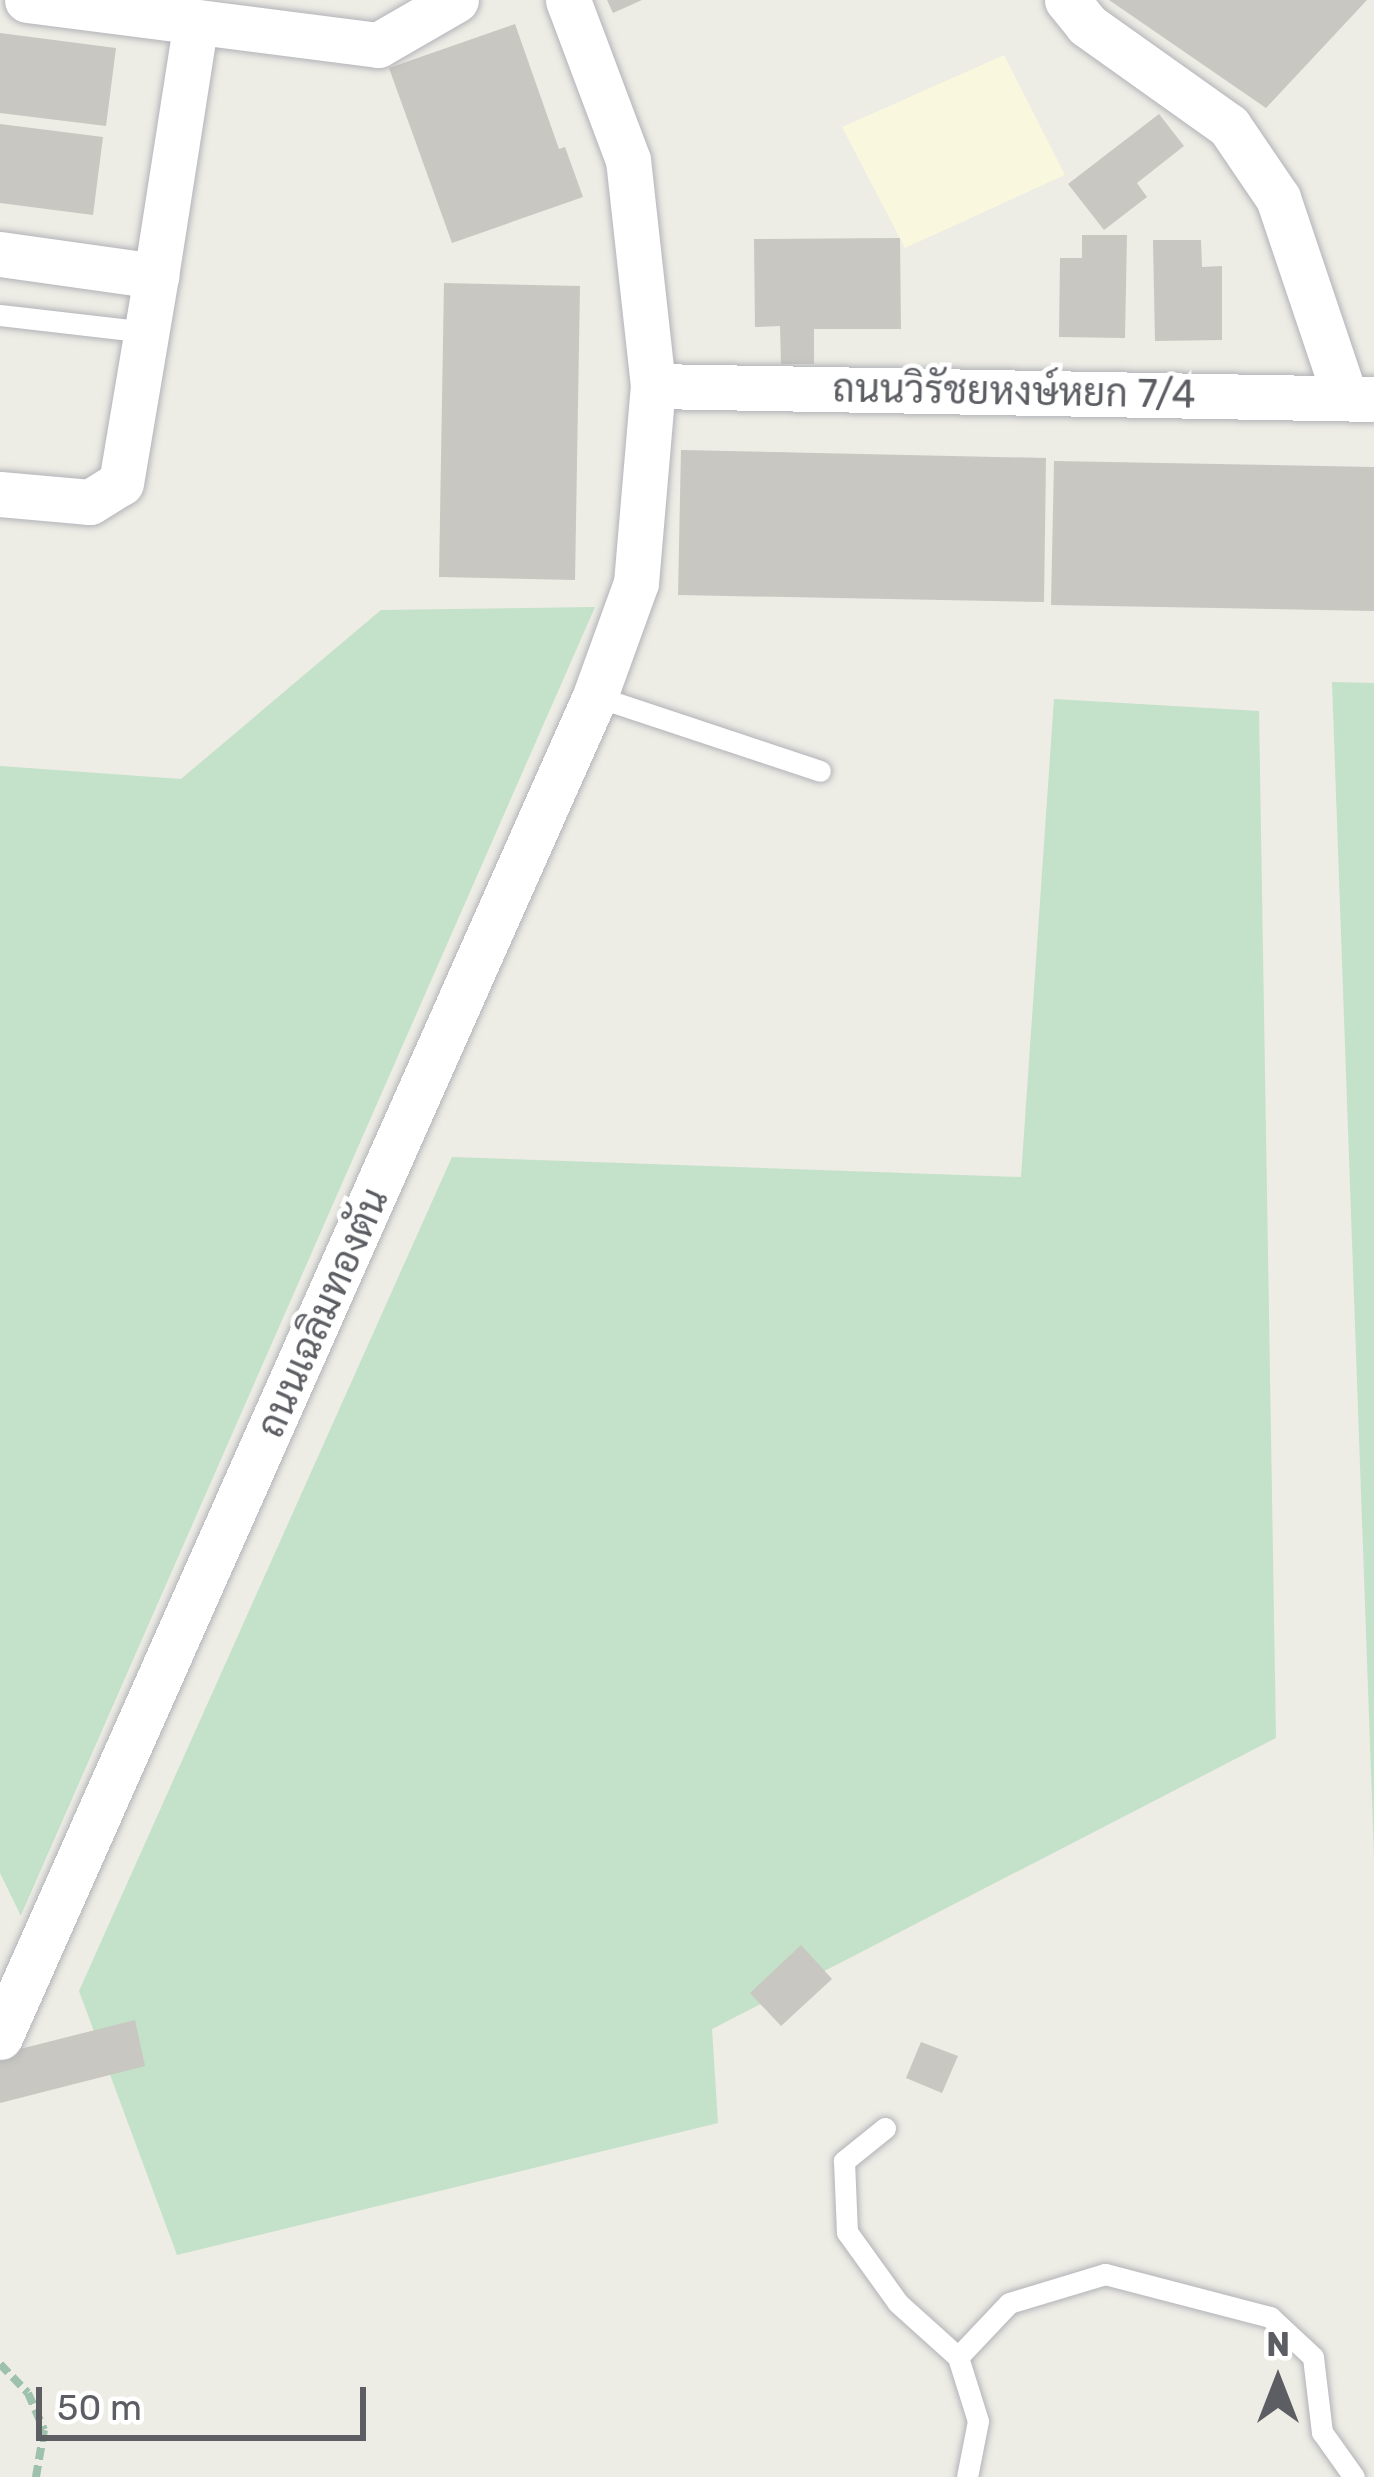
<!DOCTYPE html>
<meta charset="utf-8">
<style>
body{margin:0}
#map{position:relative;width:1374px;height:2477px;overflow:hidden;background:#edece5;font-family:Rubik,Sarabun,sans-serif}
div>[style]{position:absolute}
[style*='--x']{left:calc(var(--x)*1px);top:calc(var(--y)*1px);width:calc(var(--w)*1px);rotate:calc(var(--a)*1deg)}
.commercial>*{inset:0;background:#f9f7dd}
.green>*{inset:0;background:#c4e1c9}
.building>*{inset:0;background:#c8c7c1}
.path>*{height:8px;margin-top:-4px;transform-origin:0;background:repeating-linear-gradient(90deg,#9ec1ae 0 12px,transparent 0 18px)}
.roads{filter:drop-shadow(0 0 3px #b2b3b8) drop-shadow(0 0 3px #b2b3b8)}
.lane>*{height:21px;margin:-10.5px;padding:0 10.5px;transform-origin:10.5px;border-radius:10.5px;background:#fff}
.street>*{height:45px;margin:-22.5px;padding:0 22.5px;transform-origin:22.5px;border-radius:22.5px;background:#fff}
span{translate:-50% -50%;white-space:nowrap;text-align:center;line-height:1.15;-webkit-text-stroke:9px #fff;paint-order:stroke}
.street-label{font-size:39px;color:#5c5e63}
.north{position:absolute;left:1218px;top:2321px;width:120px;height:120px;-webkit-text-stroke:9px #fff;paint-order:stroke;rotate:0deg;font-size:33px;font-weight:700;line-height:48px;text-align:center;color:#5c5e63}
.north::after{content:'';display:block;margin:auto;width:42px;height:54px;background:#5c5e63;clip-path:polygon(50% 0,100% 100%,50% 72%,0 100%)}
.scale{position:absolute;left:36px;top:2387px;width:330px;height:54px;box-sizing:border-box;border:6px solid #5c5e63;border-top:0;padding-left:15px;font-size:36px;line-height:42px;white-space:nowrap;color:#5c5e63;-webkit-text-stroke:9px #fff;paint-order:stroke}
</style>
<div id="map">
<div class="commercial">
<div style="clip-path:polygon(1004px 55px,1065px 175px,905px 248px,842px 127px)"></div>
</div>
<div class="green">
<div style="clip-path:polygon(595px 607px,21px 1915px,21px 1916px,0 1873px,0 766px,181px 779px,381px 610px)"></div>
<div style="clip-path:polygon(1332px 682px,1374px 683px,1374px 1856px)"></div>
<div style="clip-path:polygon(1054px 699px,1259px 711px,1276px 1738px,712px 2029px,718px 2123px,177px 2255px,79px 1991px,452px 1157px,1021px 1177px)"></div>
</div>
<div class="building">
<div style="clip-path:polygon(607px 0,642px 0,613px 13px)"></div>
<div style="clip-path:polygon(1109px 0,1367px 0,1266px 108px)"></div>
<div style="clip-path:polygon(515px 24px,559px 149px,565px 147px,583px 197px,452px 243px,389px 68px)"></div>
<div style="clip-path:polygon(0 33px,116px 48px,106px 126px,0 113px)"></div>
<div style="clip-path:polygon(1159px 114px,1184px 146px,1137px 183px,1147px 197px,1104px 230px,1068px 184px)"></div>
<div style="clip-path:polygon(0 124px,103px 137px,93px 215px,0 203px)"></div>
<div style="clip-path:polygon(1082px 235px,1127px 235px,1125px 338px,1059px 337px,1060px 258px,1082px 258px)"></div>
<div style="clip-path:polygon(900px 238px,901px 329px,814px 329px,814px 364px,781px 364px,780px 326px,755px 327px,754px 239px)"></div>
<div style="clip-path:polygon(1153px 240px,1201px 240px,1202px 267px,1222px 266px,1222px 340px,1155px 341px)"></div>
<div style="clip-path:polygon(444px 283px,580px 286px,575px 580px,439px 577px)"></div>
<div style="clip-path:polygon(681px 450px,1046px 458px,1044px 602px,678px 595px)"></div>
<div style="clip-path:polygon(1054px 461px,1374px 467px,1374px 611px,1051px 605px)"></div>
<div style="clip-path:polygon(801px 1945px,832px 1979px,781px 2026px,750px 1993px)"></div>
<div style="clip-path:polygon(135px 2020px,145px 2066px,0 2103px,0 2054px)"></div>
<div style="clip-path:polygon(921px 2042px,958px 2056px,942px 2093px,906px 2078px)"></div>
</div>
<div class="path">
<div style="--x:0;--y:2364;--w:40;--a:46"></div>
<div style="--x:28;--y:2393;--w:40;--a:66.6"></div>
<div style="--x:44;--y:2430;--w:48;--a:99.7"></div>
</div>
<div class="roads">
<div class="lane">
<div style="--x:0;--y:315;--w:148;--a:6.6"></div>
<div style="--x:595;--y:696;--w:237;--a:18.4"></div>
<div style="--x:885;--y:2128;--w:53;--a:141.2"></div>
<div style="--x:844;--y:2161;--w:71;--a:87.6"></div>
<div style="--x:847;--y:2232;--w:87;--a:54.3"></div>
<div style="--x:898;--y:2303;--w:81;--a:42"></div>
<div style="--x:967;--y:2477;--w:57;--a:-78.9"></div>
<div style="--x:978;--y:2421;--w:67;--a:-107.4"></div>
<div style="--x:958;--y:2357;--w:74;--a:-46.6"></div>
<div style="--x:1009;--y:2303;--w:100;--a:-16.8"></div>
<div style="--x:1105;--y:2274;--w:171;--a:14.6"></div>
<div style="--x:1270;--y:2317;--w:59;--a:42.9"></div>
<div style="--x:1313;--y:2357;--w:76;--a:83.2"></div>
<div style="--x:1322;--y:2432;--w:55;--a:54.6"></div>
</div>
<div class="street">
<div style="--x:27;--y:0;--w:354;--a:7.3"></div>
<div style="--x:378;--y:45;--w:90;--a:-30"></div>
<div style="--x:1067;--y:0;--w:32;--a:51"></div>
<div style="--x:1087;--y:25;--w:174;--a:35.4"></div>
<div style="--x:1229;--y:126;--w:87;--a:55.8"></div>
<div style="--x:1278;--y:198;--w:210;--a:71.4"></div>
<div style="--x:0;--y:254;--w:158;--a:8"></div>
<div style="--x:156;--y:276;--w:257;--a:-81.1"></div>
<div style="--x:653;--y:386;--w:721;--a:1.03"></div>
<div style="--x:0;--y:494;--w:90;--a:5.1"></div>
<div style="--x:90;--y:502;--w:36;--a:-32"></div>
<div style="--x:121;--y:483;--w:210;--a:-80.4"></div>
<div style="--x:0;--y:2037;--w:1467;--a:-66.07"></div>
<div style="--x:595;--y:696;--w:120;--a:-70.1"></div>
<div style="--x:636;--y:583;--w:198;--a:-85.1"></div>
<div style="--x:653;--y:386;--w:227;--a:-96.3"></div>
<div style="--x:628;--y:160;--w:171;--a:-110.6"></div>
</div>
</div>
<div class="street-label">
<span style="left:1014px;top:392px;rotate:1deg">ถนนวิรัชยหงษ์หยก 7/4</span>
<span style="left:323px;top:1313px;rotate:-66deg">ถนนเฉลิมทองตัน</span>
</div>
<div class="north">N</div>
<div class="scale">50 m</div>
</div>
